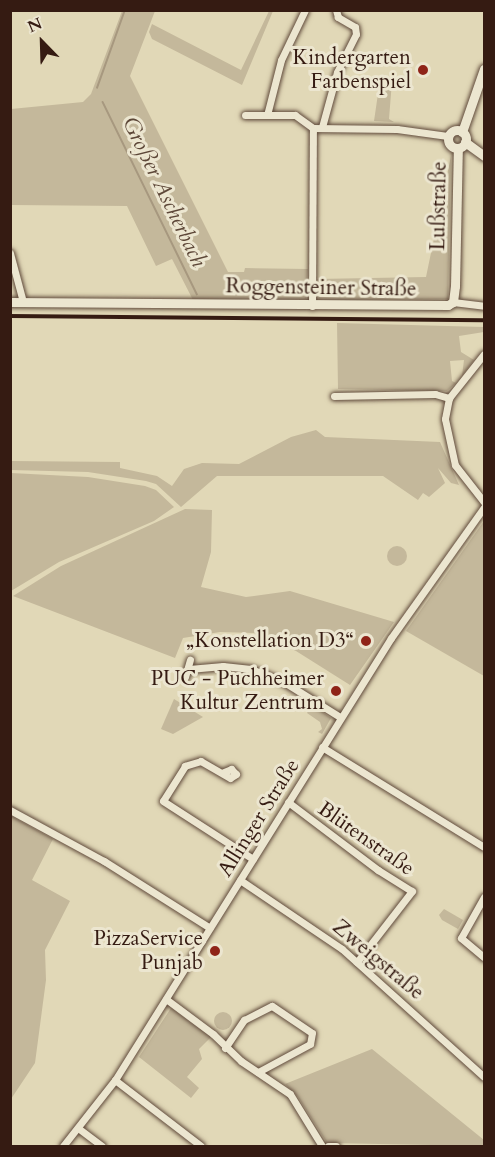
<!DOCTYPE html>
<meta charset="utf-8">
<style>
body{margin:0}
#map{position:relative;width:495px;height:1157px;overflow:hidden;background:#e1d8b7;font-family:Cardo,serif}
div>[style]{position:absolute}
[style*='--x']{left:calc(var(--x)*1px);top:calc(var(--y)*1px);width:calc(var(--w)*1px);rotate:calc(var(--a)*1deg)}
.green>*{inset:0;background:#c4b89b}
.round{border-radius:50%}
.stream>*{height:1.5px;margin:-0.75px;padding:0 0.75px;transform-origin:0.75px;border-radius:0.75px;background:#a7987f}
.roads{filter:drop-shadow(0 0 2px #604a3b) drop-shadow(0 0 2px #604a3b)}
.street>*{height:7px;margin:-3.5px;padding:0 3.5px;transform-origin:3.5px;border-radius:3.5px;background:#ece6d0}
.secondary>*{height:9px;margin:-4.5px;padding:0 4.5px;transform-origin:4.5px;border-radius:4.5px;background:#ece6d0}
.secondary>.ring{margin:-4.5px;padding:0;box-sizing:content-box;background:none;border:9px solid #ece6d0;border-radius:50%}
.rail>*{height:4px;margin-top:-2px;transform-origin:0;background:repeating-linear-gradient(90deg,#ece6d0 0 4.5px,#351b12 0 9px);box-sizing:border-box;border-block:2px solid #351b12}
.dots>*{width:16px;height:16px;translate:-50% -50%;box-sizing:border-box;border:3px solid #ece6d0;border-radius:50%}
span{translate:-50% -50%;white-space:nowrap;text-align:center;line-height:1.15;-webkit-text-stroke:6px #ece6d0;paint-order:stroke}
.poi-label{font-size:21px;color:#351b12}
.right{translate:-100% -50%;text-align:right}
.street-label{font-size:21px;color:#351b12}
.water-label{font-size:22px;color:#5d4738;font-style:italic}
.frame{position:absolute;inset:0;border:12px solid #351b12;pointer-events:none}
.north{position:absolute;left:12px;top:12px;width:60px;height:60px;-webkit-text-stroke:4px #ece6d0;paint-order:stroke;rotate:337deg;font-size:16px;font-weight:700;line-height:24px;text-align:center;color:#351b12}
.north::after{content:'';display:block;margin:auto;width:21px;height:27px;background:#351b12;clip-path:polygon(50% 0,100% 100%,50% 72%,0 100%)}
</style>
<div id="map">
<div class="green">
<div style="clip-path:polygon(122px 11px,155px 11px,130px 76px,228px 272px,244px 272px,245px 268px,308px 269px,306px 299px,194px 302px,172px 259px,156px 266px,127px 206px,11px 205px,11px 109px,83px 102px,91px 94px)"></div>
<div style="clip-path:polygon(269px 11px,273px 11px,242px 85px,152px 39px,149px 32px,152px 24px,241px 70px)"></div>
<div style="clip-path:polygon(380px 80px,392px 81px,389px 119px,394px 122px,374px 121px)"></div>
<div style="clip-path:polygon(451px 156px,448px 299px,319px 300px,317px 279px,426px 277px)"></div>
<div style="clip-path:polygon(337px 323px,484px 327px,484px 332px,459px 336px,461px 352px,474px 360px,462px 376px,464px 360px,450px 361px,452px 381px,456px 383px,447px 391px,338px 389px)"></div>
<div style="clip-path:polygon(316px 430px,325px 437px,440px 442px,459px 485px,451px 483px,438px 468px,445px 483px,429px 497px,423px 493px,418px 500px,383px 476px,217px 476px,181px 507px,156px 484px,146px 481px,88px 472px,11px 470px,11px 461px,120px 462px,120px 468px,157px 476px,172px 486px,184px 469px,202px 463px,239px 464px,291px 437px)"></div>
<div style="clip-path:polygon(11px 473px,88px 477px,145px 486px,156px 490px,174px 507px,154px 521px,59px 562px,11px 591px)"></div>
<div style="clip-path:polygon(185px 509px,212px 510px,211px 552px,201px 587px,246px 597px,290px 591px,394px 622px,350px 685px,296px 651px,254px 633px,220px 632px,183px 638px,175px 658px,13px 596px,61px 566px)"></div>
<div style="clip-path:polygon(484px 521px,484px 676px,406px 631px)"></div>
<div class="round" style="left:387px;top:546px;width:20px;height:20px"></div>
<div style="clip-path:polygon(174px 699px,203px 717px,173px 734px,161px 729px)"></div>
<div style="clip-path:polygon(312px 705px,331px 718px,322px 734px,318px 732px,322px 729px,320px 722px,307px 713px)"></div>
<div style="clip-path:polygon(11px 816px,53px 839px,32px 880px,70px 901px,45px 950px,46px 980px,35px 1063px,11px 1099px)"></div>
<div style="clip-path:polygon(444px 909px,463px 920px,458px 929px,442px 920px,439px 915px)"></div>
<div style="clip-path:polygon(171px 1008px,211px 1037px,199px 1049px,202px 1059px,187px 1077px,199px 1088px,191px 1098px,139px 1057px)"></div>
<div class="round" style="left:214px;top:1012px;width:18px;height:18px"></div>
<div style="clip-path:polygon(372px 1049px,484px 1140px,484px 1146px,327px 1143px,298px 1097px,285px 1084px)"></div>
</div>
<div class="stream">
<div style="--x:97;--y:88;--w:83;--a:-70.3"></div>
<div style="--x:103;--y:102;--w:214;--a:63.9"></div>
</div>
<div class="roads">
<div class="street">
<div style="--x:245;--y:115;--w:50;--a:0"></div>
<div style="--x:295;--y:115;--w:22;--a:36"></div>
<div style="--x:313;--y:128;--w:84;--a:0.7"></div>
<div style="--x:397;--y:129;--w:51;--a:7.8"></div>
<div style="--x:267;--y:115;--w:57;--a:-75.7"></div>
<div style="--x:281;--y:60;--w:55;--a:-64.4"></div>
<div style="--x:322;--y:127;--w:57;--a:-74.7"></div>
<div style="--x:337;--y:72;--w:42;--a:-63.4"></div>
<div style="--x:356;--y:34;--w:7;--a:-98"></div>
<div style="--x:355;--y:27;--w:20;--a:-150"></div>
<div style="--x:338;--y:17;--w:7;--a:-106"></div>
<div style="--x:10;--y:253;--w:51;--a:75.1"></div>
<div style="--x:453;--y:302;--w:31;--a:7"></div>
<div style="--x:312;--y:306;--w:178;--a:-89.7"></div>
<div style="--x:484;--y:354;--w:56;--a:128.5"></div>
<div style="--x:449;--y:398;--w:21;--a:101"></div>
<div style="--x:445;--y:419;--w:47;--a:77.7"></div>
<div style="--x:455;--y:465;--w:47;--a:51.9"></div>
<div style="--x:334;--y:396;--w:101;--a:-1.1"></div>
<div style="--x:435;--y:394;--w:15;--a:16"></div>
<div style="--x:189;--y:669;--w:34;--a:-5"></div>
<div style="--x:223;--y:666;--w:28;--a:6"></div>
<div style="--x:251;--y:669;--w:35;--a:22"></div>
<div style="--x:284;--y:682;--w:66;--a:32"></div>
<div style="--x:185;--y:677;--w:18;--a:-74"></div>
<div style="--x:322;--y:747;--w:190;--a:31.7"></div>
<div style="--x:224;--y:772;--w:8;--a:-23"></div>
<div style="--x:231;--y:769;--w:7;--a:45"></div>
<div style="--x:236;--y:774;--w:7;--a:146"></div>
<div style="--x:230;--y:778;--w:34;--a:-150"></div>
<div style="--x:201;--y:761;--w:17;--a:163"></div>
<div style="--x:185;--y:766;--w:41;--a:122.2"></div>
<div style="--x:163;--y:801;--w:107;--a:32.8"></div>
<div style="--x:288;--y:802;--w:113;--a:37.1"></div>
<div style="--x:378;--y:870;--w:40;--a:32"></div>
<div style="--x:412;--y:891;--w:90;--a:127.8"></div>
<div style="--x:10;--y:810;--w:107;--a:28.5"></div>
<div style="--x:104;--y:861;--w:125;--a:32.3"></div>
<div style="--x:240;--y:880;--w:123;--a:34.1"></div>
<div style="--x:342;--y:949;--w:191;--a:42"></div>
<div style="--x:484;--y:897;--w:47;--a:119.3"></div>
<div style="--x:461;--y:938;--w:30;--a:40"></div>
<div style="--x:166;--y:999;--w:59;--a:36.7"></div>
<div style="--x:213;--y:1034;--w:39;--a:44"></div>
<div style="--x:241;--y:1061;--w:59;--a:34"></div>
<div style="--x:290;--y:1094;--w:61;--a:58.4"></div>
<div style="--x:225;--y:1048;--w:34;--a:-56"></div>
<div style="--x:244;--y:1020;--w:31;--a:-27"></div>
<div style="--x:272;--y:1006;--w:48;--a:34"></div>
<div style="--x:312;--y:1033;--w:11;--a:100"></div>
<div style="--x:310;--y:1044;--w:59;--a:151.7"></div>
<div style="--x:115;--y:1080;--w:108;--a:37.5"></div>
<div style="--x:78;--y:1128;--w:30;--a:37"></div>
<div style="--x:63;--y:1146;--w:84;--a:-51.8"></div>
<div style="--x:115;--y:1080;--w:521;--a:-58.02"></div>
<div style="--x:391;--y:638;--w:161;--a:-54.6"></div>
<div style="--x:328;--y:1146;--w:8;--a:0"></div>
</div>
<div class="secondary">
<div class="ring" style="left:448px;top:130px;width:9px;height:9px"></div>
<div style="--x:462;--y:132;--w:67;--a:-70.8"></div>
<div style="--x:465;--y:142;--w:24;--a:36"></div>
<div style="--x:10;--y:302;--w:438;--a:0.4"></div>
<div style="--x:448;--y:305;--w:6;--a:-31"></div>
<div style="--x:453;--y:302;--w:16;--a:-83"></div>
<div style="--x:455;--y:286;--w:138;--a:-88.8"></div>
</div>
</div>
<div class="rail">
<div style="--x:10;--y:316;--w:474;--a:0.5"></div>
</div>
<div class="dots">
<div style="left:423px;top:70px;background:#8f2418"></div>
<div style="left:366px;top:641px;background:#8f2418"></div>
<div style="left:336px;top:691px;background:#8f2418"></div>
<div style="left:215px;top:951px;background:#8f2418"></div>
</div>
<div class="poi-label">
<span class="right" style="left:411px;top:70px">Kindergarten<br>Farbenspiel</span>
<span class="right" style="left:354px;top:641px">„Konstellation D3“</span>
<span class="right" style="left:324px;top:691px">PUC - Puchheimer<br>Kultur Zentrum</span>
<span class="right" style="left:203px;top:951px">PizzaService<br>Punjab</span>
</div>
<div class="street-label">
<span style="left:439px;top:206px;rotate:-89deg">Lußstraße</span>
<span style="left:321px;top:288px;rotate:1deg">Roggensteiner Straße</span>
<span style="left:259px;top:818px;rotate:-58deg">Allinger Straße</span>
<span style="left:366px;top:839px;rotate:35deg">Blütenstraße</span>
<span style="left:378px;top:960px;rotate:40deg">Zweigstraße</span>
</div>
<div class="water-label">
<span style="left:164px;top:192px;rotate:64deg">Großer Ascherbach</span>
</div>
<div class="frame"></div>
<div class="north">N</div>
</div>
